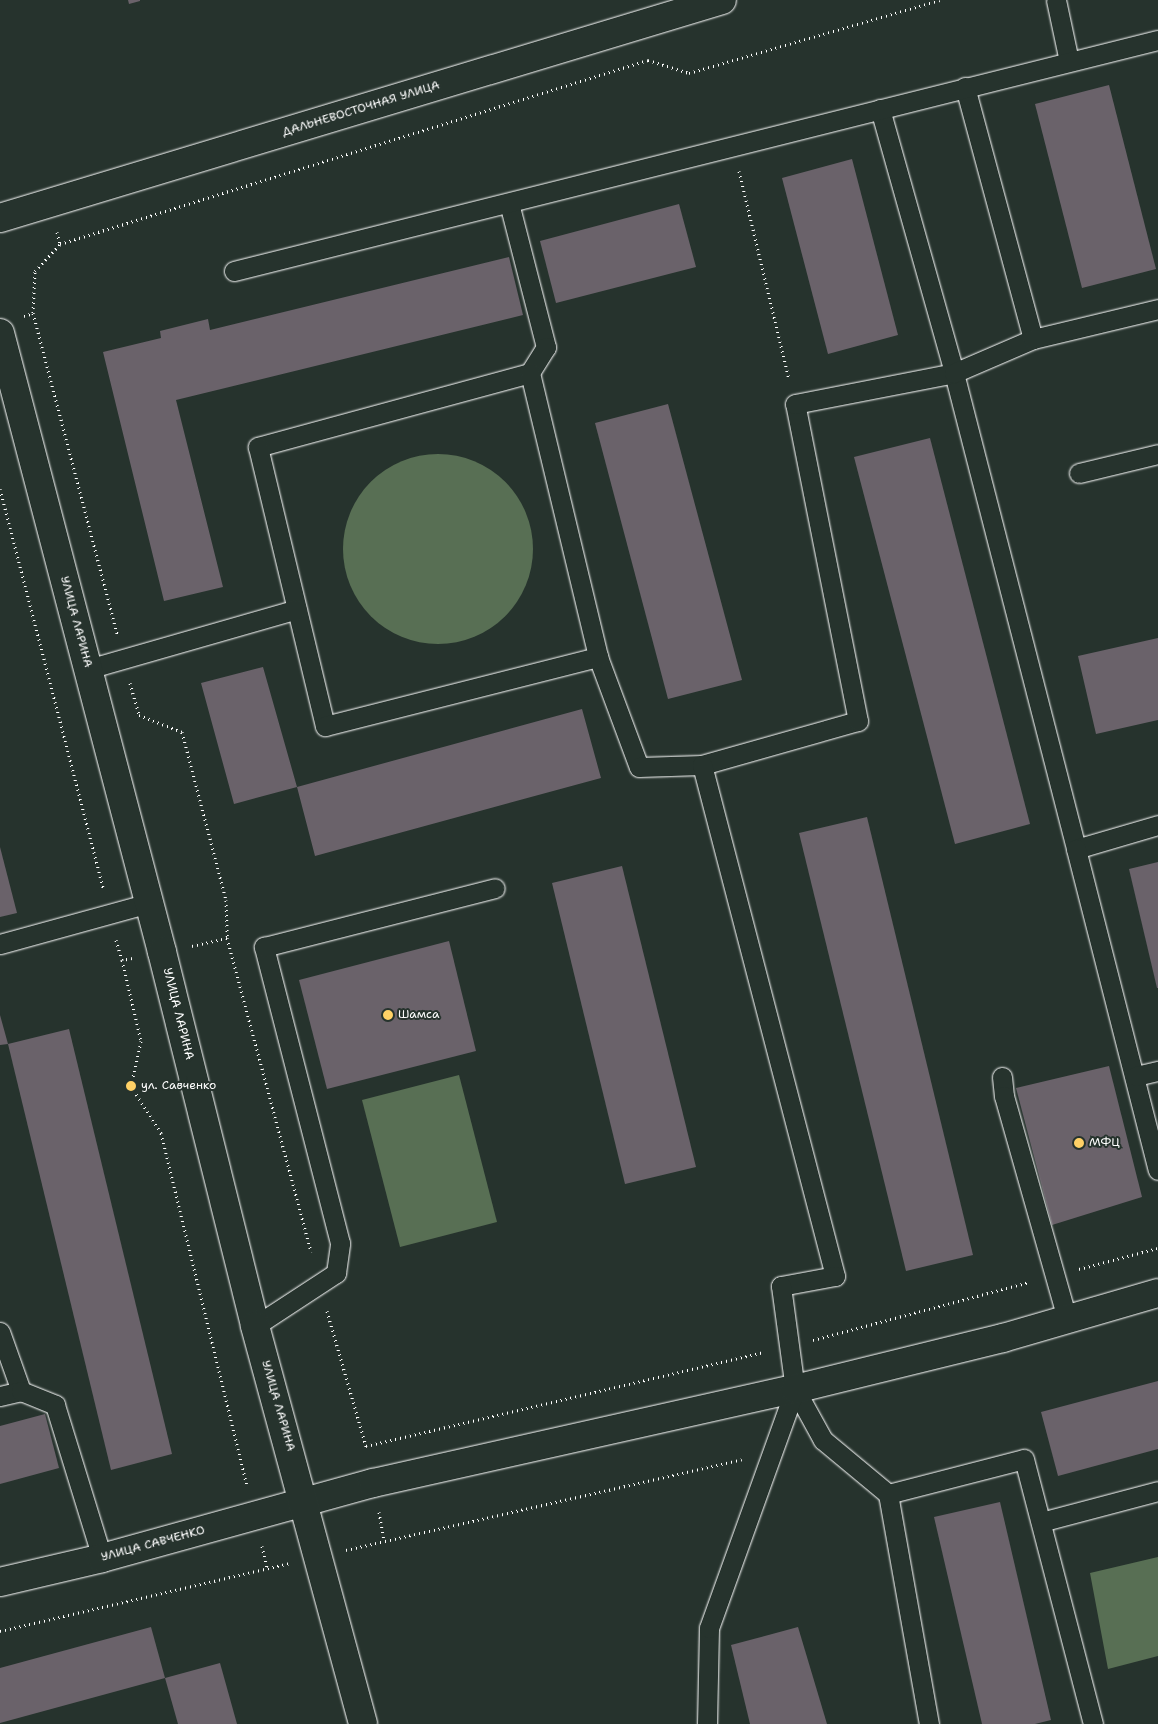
<!DOCTYPE html>
<meta charset="utf-8">
<style>
body{margin:0}
#map{position:relative;width:1158px;height:1724px;overflow:hidden;background:#26332d;font-family:"Shantell Sans",sans-serif}
div>[style]{position:absolute}
[style*='--x']{left:calc(var(--x)*1px);top:calc(var(--y)*1px);width:calc(var(--w)*1px);rotate:calc(var(--a)*1deg)}
.green>*{inset:0;background:#586f54}
.round{border-radius:50%}
.building>*{inset:0;background:#6a626a}
.path>*{height:3px;margin-top:-1.5px;transform-origin:0;background:repeating-linear-gradient(90deg,#fff 0 1px,transparent 0 5px)}
.roads{filter:drop-shadow(0 0 1px #fff) drop-shadow(0 0 1px #fff)}
.lane>*{height:19px;margin:-9.5px;padding:0 9.5px;transform-origin:9.5px;border-radius:9.5px;background:#26332d}
.street>*{height:28px;margin:-14px;padding:0 14px;transform-origin:14px;border-radius:14px;background:#26332d}
.secondary>*{height:28px;margin:-14px;padding:0 14px;transform-origin:14px;border-radius:14px;background:#26332d}
.dots>*{width:14px;height:14px;translate:-50% -50%;box-sizing:border-box;border:2px solid #26332d;border-radius:50%}
span{translate:-50% -50%;white-space:nowrap;text-align:center;line-height:1.15;-webkit-text-stroke:4px #26332d;paint-order:stroke}
.street-label{font-size:12px;color:#fff}
.poi-label{font-size:12px;color:#fff}
.left{translate:0 -50%;text-align:left}
</style>
<div id="map">
<div class="green">
<div class="round" style="left:343px;top:454px;width:190px;height:190px"></div>
<div style="clip-path:polygon(459px 1075px,497px 1222px,400px 1247px,362px 1100px)"></div>
<div style="clip-path:polygon(1158px 1557px,1158px 1656px,1108px 1669px,1090px 1573px)"></div>
</div>
<div class="building">
<div style="clip-path:polygon(128px 0,140px 0,140px 1px,129px 4px)"></div>
<div style="clip-path:polygon(1109px 85px,1156px 269px,1082px 288px,1035px 104px)"></div>
<div style="clip-path:polygon(852px 159px,898px 335px,828px 354px,782px 178px)"></div>
<div style="clip-path:polygon(679px 204px,696px 267px,556px 303px,540px 241px)"></div>
<div style="clip-path:polygon(509px 257px,523px 315px,176px 400px,223px 587px,164px 601px,103px 352px,161px 338px,160px 331px,208px 319px,210px 330px)"></div>
<div style="clip-path:polygon(668px 404px,742px 680px,668px 699px,595px 423px)"></div>
<div style="clip-path:polygon(930px 438px,1030px 824px,955px 844px,854px 457px)"></div>
<div style="clip-path:polygon(1158px 638px,1158px 720px,1096px 734px,1078px 656px)"></div>
<div style="clip-path:polygon(263px 667px,297px 787px,582px 709px,601px 778px,315px 856px,297px 787px,234px 804px,201px 683px)"></div>
<div style="clip-path:polygon(867px 817px,973px 1255px,906px 1271px,799px 833px)"></div>
<div style="clip-path:polygon(0 847px,17px 913px,0 917px)"></div>
<div style="clip-path:polygon(1158px 862px,1158px 988px,1157px 988px,1129px 869px)"></div>
<div style="clip-path:polygon(622px 866px,696px 1167px,625px 1184px,552px 883px)"></div>
<div style="clip-path:polygon(449px 941px,476px 1051px,327px 1089px,299px 980px)"></div>
<div style="clip-path:polygon(0 1015px,8px 1044px,0 1045px)"></div>
<div style="clip-path:polygon(69px 1029px,172px 1454px,111px 1470px,8px 1044px)"></div>
<div style="clip-path:polygon(1109px 1066px,1142px 1197px,1052px 1225px,1016px 1088px)"></div>
<div style="clip-path:polygon(1158px 1381px,1158px 1449px,1058px 1476px,1041px 1412px)"></div>
<div style="clip-path:polygon(45px 1414px,59px 1468px,0 1484px,0 1426px)"></div>
<div style="clip-path:polygon(1000px 1502px,1051px 1720px,1035px 1724px,982px 1724px,934px 1517px)"></div>
<div style="clip-path:polygon(151px 1627px,165px 1678px,0 1723px,0 1668px)"></div>
<div style="clip-path:polygon(798px 1627px,827px 1724px,750px 1724px,731px 1645px)"></div>
<div style="clip-path:polygon(220px 1663px,237px 1724px,178px 1724px,165px 1678px)"></div>
</div>
<div class="path">
<div style="--x:739;--y:171;--w:214;--a:76.5"></div>
<div style="--x:57;--y:232;--w:12;--a:76"></div>
<div style="--x:33;--y:313;--w:42;--a:-87.3"></div>
<div style="--x:35;--y:271;--w:37;--a:-47"></div>
<div style="--x:60;--y:244;--w:616;--a:-17.38"></div>
<div style="--x:648;--y:60;--w:43;--a:17.6"></div>
<div style="--x:689;--y:73;--w:261;--a:-16.2"></div>
<div style="--x:24;--y:316;--w:9;--a:-18"></div>
<div style="--x:33;--y:313;--w:332;--a:75.3"></div>
<div style="--x:0;--y:489;--w:414;--a:75.5"></div>
<div style="--x:130;--y:683;--w:33;--a:74"></div>
<div style="--x:139;--y:715;--w:46;--a:21.6"></div>
<div style="--x:182;--y:732;--w:174;--a:75.3"></div>
<div style="--x:226;--y:900;--w:38;--a:88"></div>
<div style="--x:116;--y:940;--w:21;--a:73"></div>
<div style="--x:192;--y:946;--w:36;--a:-13"></div>
<div style="--x:227;--y:938;--w:325;--a:75"></div>
<div style="--x:132;--y:958;--w:10;--a:169"></div>
<div style="--x:122;--y:960;--w:83;--a:76.8"></div>
<div style="--x:141;--y:1041;--w:46;--a:102.5"></div>
<div style="--x:131;--y:1086;--w:56;--a:57.4"></div>
<div style="--x:161;--y:1133;--w:364;--a:76.3"></div>
<div style="--x:1079;--y:1269;--w:82;--a:-14.9"></div>
<div style="--x:327;--y:1311;--w:141;--a:73.9"></div>
<div style="--x:366;--y:1446;--w:409;--a:-13.3"></div>
<div style="--x:813;--y:1340;--w:224;--a:-15"></div>
<div style="--x:379;--y:1512;--w:29;--a:80"></div>
<div style="--x:262;--y:1546;--w:23;--a:77"></div>
<div style="--x:346;--y:1550;--w:406;--a:-12.9"></div>
<div style="--x:0;--y:1631;--w:297;--a:-13.2"></div>
</div>
<div class="roads">
<div class="lane">
<div style="--x:1056;--y:0;--w:62;--a:78"></div>
<div style="--x:965;--y:87;--w:261;--a:74.9"></div>
<div style="--x:880;--y:109;--w:274;--a:74.3"></div>
<div style="--x:954;--y:373;--w:491;--a:75.6"></div>
<div style="--x:509;--y:203;--w:149;--a:75.6"></div>
<div style="--x:546;--y:347;--w:31;--a:122"></div>
<div style="--x:530;--y:373;--w:282;--a:164.8"></div>
<div style="--x:258;--y:447;--w:287;--a:76.5"></div>
<div style="--x:325;--y:726;--w:282;--a:-14.2"></div>
<div style="--x:598;--y:657;--w:117;--a:69.6"></div>
<div style="--x:639;--y:767;--w:63;--a:-1.8"></div>
<div style="--x:702;--y:765;--w:162;--a:-15.8"></div>
<div style="--x:858;--y:721;--w:323;--a:-101.2"></div>
<div style="--x:795;--y:404;--w:162;--a:-11"></div>
<div style="--x:954;--y:373;--w:86;--a:-23.3"></div>
<div style="--x:1033;--y:339;--w:129;--a:-13.5"></div>
<div style="--x:234;--y:271;--w:952;--a:-14.04"></div>
<div style="--x:530;--y:373;--w:292;--a:76.5"></div>
<div style="--x:1079;--y:473;--w:81;--a:-13.5"></div>
<div style="--x:88;--y:669;--w:217;--a:-16"></div>
<div style="--x:702;--y:765;--w:528;--a:75.41"></div>
<div style="--x:835;--y:1276;--w:55;--a:169.5"></div>
<div style="--x:781;--y:1286;--w:104;--a:82.3"></div>
<div style="--x:795;--y:1389;--w:58;--a:61.2"></div>
<div style="--x:823;--y:1440;--w:85;--a:39.7"></div>
<div style="--x:888;--y:1494;--w:234;--a:79.9"></div>
<div style="--x:1158;--y:825;--w:85;--a:163.7"></div>
<div style="--x:1076;--y:849;--w:331;--a:75.7"></div>
<div style="--x:0;--y:944;--w:155;--a:-15.4"></div>
<div style="--x:1136;--y:1076;--w:23;--a:-13"></div>
<div style="--x:1002;--y:1077;--w:19;--a:84"></div>
<div style="--x:1004;--y:1096;--w:232;--a:74.2"></div>
<div style="--x:255;--y:1326;--w:97;--a:-33.2"></div>
<div style="--x:336;--y:1273;--w:30;--a:-82"></div>
<div style="--x:340;--y:1243;--w:306;--a:-104.4"></div>
<div style="--x:264;--y:947;--w:238;--a:-14.3"></div>
<div style="--x:0;--y:1332;--w:63;--a:70.4"></div>
<div style="--x:0;--y:1396;--w:22;--a:-13"></div>
<div style="--x:21;--y:1391;--w:37;--a:22"></div>
<div style="--x:55;--y:1405;--w:160;--a:72.9"></div>
<div style="--x:888;--y:1494;--w:140;--a:-14.4"></div>
<div style="--x:1024;--y:1459;--w:274;--a:75.4"></div>
<div style="--x:1041;--y:1522;--w:121;--a:-14.8"></div>
<div style="--x:707;--y:1724;--w:96;--a:-88.8"></div>
<div style="--x:709;--y:1628;--w:254;--a:-70.2"></div>
</div>
<div class="street">
<div style="--x:0;--y:1582;--w:105;--a:-13.2"></div>
<div style="--x:102;--y:1558;--w:281;--a:-15.5"></div>
<div style="--x:373;--y:1483;--w:432;--a:-12.6"></div>
<div style="--x:795;--y:1389;--w:214;--a:-13.8"></div>
<div style="--x:1003;--y:1338;--w:161;--a:-16.2"></div>
</div>
<div class="secondary">
<div style="--x:0;--y:218;--w:754;--a:-16.8"></div>
<div style="--x:0;--y:333;--w:640;--a:75.33"></div>
<div style="--x:162;--y:952;--w:385;--a:76"></div>
<div style="--x:255;--y:1326;--w:412;--a:74.8"></div>
</div>
</div>
<div class="dots">
<div style="left:388px;top:1015px;background:#ffd166"></div>
<div style="left:131px;top:1086px;background:#ffd166"></div>
<div style="left:1079px;top:1143px;background:#ffd166"></div>
</div>
<div class="street-label">
<span style="left:361px;top:109px;rotate:-17deg">ДАЛЬНЕВОСТОЧНАЯ УЛИЦА</span>
<span style="left:76px;top:622px;rotate:75deg">УЛИЦА ЛАРИНА</span>
<span style="left:178px;top:1014px;rotate:76deg">УЛИЦА ЛАРИНА</span>
<span style="left:278px;top:1406px;rotate:74deg">УЛИЦА ЛАРИНА</span>
<span style="left:153px;top:1544px;rotate:-15deg">УЛИЦА САВЧЕНКО</span>
</div>
<div class="poi-label">
<span class="left" style="left:398px;top:1015px">Шамса</span>
<span class="left" style="left:141px;top:1086px">ул. Савченко</span>
<span class="left" style="left:1089px;top:1143px">МФЦ</span>
</div>
</div>
